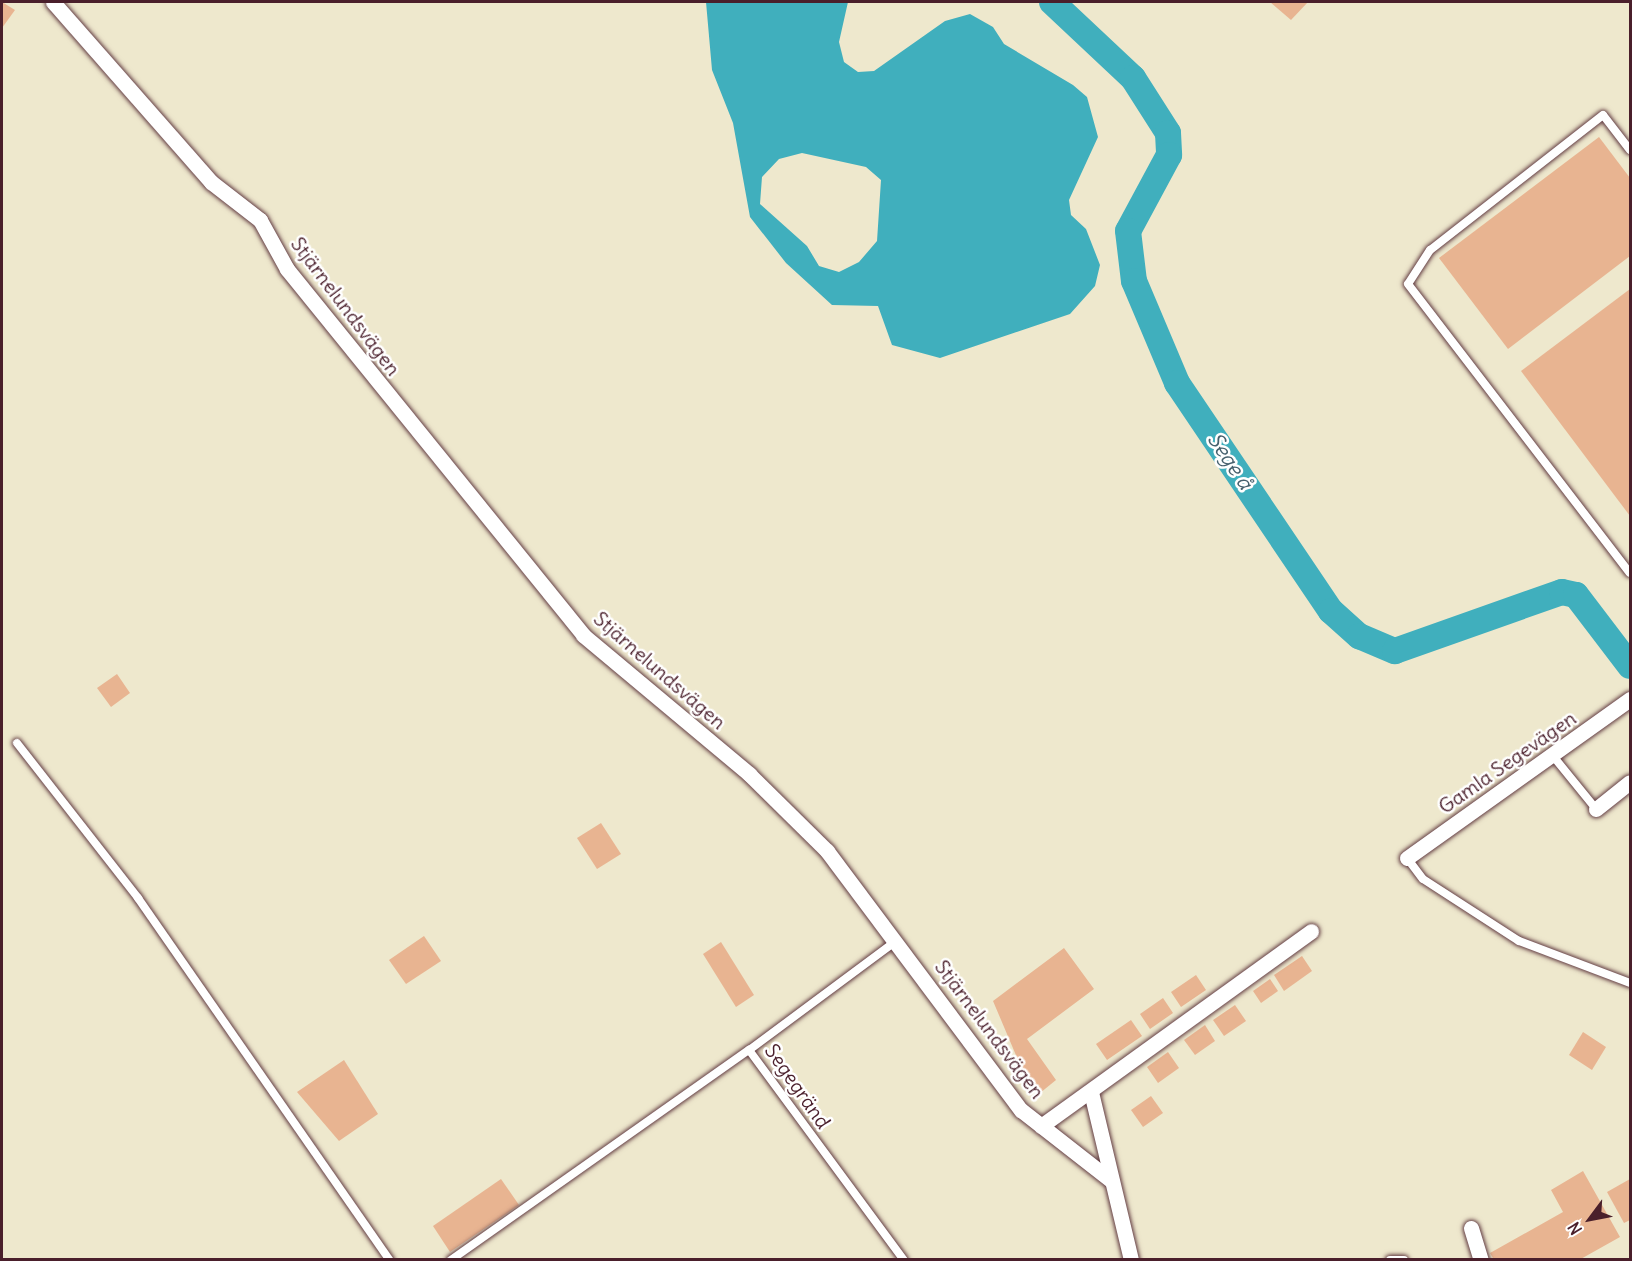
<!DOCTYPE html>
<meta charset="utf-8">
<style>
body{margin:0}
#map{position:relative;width:1632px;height:1261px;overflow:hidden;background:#eee8cd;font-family:Delius,sans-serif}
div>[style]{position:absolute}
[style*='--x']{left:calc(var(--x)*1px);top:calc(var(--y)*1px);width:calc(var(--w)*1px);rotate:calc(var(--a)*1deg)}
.water>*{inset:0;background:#40afbd}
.river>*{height:26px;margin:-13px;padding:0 13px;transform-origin:13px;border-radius:13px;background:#40afbd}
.building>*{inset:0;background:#e8b491}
.roads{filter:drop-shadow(0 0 2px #633d43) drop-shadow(0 0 2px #633d43)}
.lane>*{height:8px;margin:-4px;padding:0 4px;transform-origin:4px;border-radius:4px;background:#fff}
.street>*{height:15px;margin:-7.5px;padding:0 7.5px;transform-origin:7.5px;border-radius:7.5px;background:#fff}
span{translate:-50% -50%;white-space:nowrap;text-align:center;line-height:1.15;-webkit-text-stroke:5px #fff;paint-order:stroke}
.street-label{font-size:20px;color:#4a1f2b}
.water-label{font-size:21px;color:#46606d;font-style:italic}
.frame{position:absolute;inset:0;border:3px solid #4a1f2b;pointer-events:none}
.north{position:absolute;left:1560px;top:1189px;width:60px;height:60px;-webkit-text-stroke:4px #fff;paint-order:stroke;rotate:238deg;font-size:16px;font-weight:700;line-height:24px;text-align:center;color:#4a1f2b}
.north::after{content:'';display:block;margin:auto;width:21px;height:27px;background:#4a1f2b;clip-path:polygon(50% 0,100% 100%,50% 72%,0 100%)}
</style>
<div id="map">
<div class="water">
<div style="clip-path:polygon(evenodd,706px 2px,848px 2px,839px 42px,844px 62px,858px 72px,874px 71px,945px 21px,970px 14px,993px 27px,1004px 44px,1073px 85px,1087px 97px,1098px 137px,1069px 200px,1071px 215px,1086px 229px,1100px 265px,1095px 286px,1070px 314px,940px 358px,892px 345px,878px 306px,832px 305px,786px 263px,750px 217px,733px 123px,712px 70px,706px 2px,802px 153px,866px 167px,881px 180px,877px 241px,859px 262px,839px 272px,819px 266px,807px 246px,760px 204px,762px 177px,779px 159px,802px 153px)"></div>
</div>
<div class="river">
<div style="--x:1052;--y:2;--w:111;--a:43.2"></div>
<div style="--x:1133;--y:78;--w:65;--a:57.5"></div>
<div style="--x:1168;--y:133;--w:22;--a:87"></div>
<div style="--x:1169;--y:155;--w:86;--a:118.3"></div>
<div style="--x:1128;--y:231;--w:50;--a:83.2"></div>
<div style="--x:1134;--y:281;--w:111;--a:67.1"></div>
<div style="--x:1177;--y:383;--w:275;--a:56"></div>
<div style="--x:1331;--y:611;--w:38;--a:42"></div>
<div style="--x:1359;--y:636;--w:39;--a:23"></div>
<div style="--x:1395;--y:651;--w:177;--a:-19.5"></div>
<div style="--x:1562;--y:592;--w:14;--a:12"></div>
<div style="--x:1576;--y:595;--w:89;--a:52.7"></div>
</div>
<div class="building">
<div style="clip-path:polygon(2px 2px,15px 10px,2px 28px)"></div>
<div style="clip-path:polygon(1270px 2px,1308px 2px,1291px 20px)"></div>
<div style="clip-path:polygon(1599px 137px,1630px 178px,1630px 256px,1508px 349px,1439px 258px)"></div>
<div style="clip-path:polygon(1630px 289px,1630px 516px,1521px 371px)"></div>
<div style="clip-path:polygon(117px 674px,130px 693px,111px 707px,97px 688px)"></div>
<div style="clip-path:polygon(601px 823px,621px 854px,597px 869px,577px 838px)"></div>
<div style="clip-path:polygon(424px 936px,441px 961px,406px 984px,389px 960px)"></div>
<div style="clip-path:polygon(721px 942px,754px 995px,736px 1007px,703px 954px)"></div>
<div style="clip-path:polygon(1064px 948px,1094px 989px,1027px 1039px,1056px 1080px,1040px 1093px,1021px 1067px,993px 1001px)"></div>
<div style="clip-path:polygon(1302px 956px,1312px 971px,1284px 991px,1274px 975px)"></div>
<div style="clip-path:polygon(1196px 975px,1206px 990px,1181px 1007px,1171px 992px)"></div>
<div style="clip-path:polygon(1270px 979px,1278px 991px,1261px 1003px,1253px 991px)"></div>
<div style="clip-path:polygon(1163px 998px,1173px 1013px,1150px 1029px,1140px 1014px)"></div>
<div style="clip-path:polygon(1235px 1005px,1246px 1021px,1224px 1036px,1213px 1020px)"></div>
<div style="clip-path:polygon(1131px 1020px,1142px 1036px,1107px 1060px,1096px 1044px)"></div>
<div style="clip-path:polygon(1205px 1025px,1215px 1041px,1195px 1055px,1184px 1040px)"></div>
<div style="clip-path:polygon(1583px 1032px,1606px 1047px,1592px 1070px,1569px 1055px)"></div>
<div style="clip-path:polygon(1168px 1052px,1179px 1068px,1158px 1083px,1147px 1067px)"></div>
<div style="clip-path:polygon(344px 1060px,378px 1114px,339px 1141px,297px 1092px)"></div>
<div style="clip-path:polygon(1151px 1096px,1163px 1113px,1143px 1127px,1131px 1110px)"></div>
<div style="clip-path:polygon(1583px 1171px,1620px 1237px,1579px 1260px,1494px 1260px,1490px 1253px,1563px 1212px,1551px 1190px)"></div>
<div style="clip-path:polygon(501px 1179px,519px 1205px,450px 1252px,433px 1226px)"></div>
<div style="clip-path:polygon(1630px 1179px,1630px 1220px,1624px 1223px,1607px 1192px)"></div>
</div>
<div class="roads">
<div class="lane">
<div style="--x:1630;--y:150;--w:44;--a:-127.6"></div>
<div style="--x:1603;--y:115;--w:219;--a:142"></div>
<div style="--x:1430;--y:250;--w:40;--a:122.9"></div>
<div style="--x:1408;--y:284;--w:364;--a:52.5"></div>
<div style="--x:17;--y:743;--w:197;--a:52"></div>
<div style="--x:138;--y:898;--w:441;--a:55.2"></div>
<div style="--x:1553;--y:756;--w:68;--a:50.9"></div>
<div style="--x:1407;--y:858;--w:26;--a:53"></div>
<div style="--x:1423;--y:879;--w:114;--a:32.9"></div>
<div style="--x:1519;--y:941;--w:119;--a:20.7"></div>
<div style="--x:896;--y:941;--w:183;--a:143.4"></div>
<div style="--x:749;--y:1050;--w:261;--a:53.6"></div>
<div style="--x:451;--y:1260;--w:365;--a:-35.2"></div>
<div style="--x:1390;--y:1260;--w:14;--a:0"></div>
</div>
<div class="street">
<div style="--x:53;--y:2;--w:240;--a:48.7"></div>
<div style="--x:211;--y:182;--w:62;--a:37.8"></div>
<div style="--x:260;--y:220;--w:56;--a:61.1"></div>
<div style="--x:287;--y:269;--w:471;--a:51"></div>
<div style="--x:583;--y:635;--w:217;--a:39.9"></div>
<div style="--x:749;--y:774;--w:110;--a:44.6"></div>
<div style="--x:827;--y:851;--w:324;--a:53.2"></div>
<div style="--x:1021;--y:1110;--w:115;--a:38"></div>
<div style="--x:1596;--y:809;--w:43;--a:-38.5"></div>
<div style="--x:1407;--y:858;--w:274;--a:-35.5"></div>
<div style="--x:1091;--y:1092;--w:173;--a:76.6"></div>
<div style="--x:1041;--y:1126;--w:333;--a:-35.8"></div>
<div style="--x:1471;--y:1228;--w:34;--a:73"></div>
</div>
</div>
<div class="street-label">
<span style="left:346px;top:306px;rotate:53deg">Stjärnelundsvägen</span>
<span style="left:660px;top:670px;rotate:41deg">Stjärnelundsvägen</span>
<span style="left:1507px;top:762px;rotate:-35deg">Gamla Segevägen</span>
<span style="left:990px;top:1029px;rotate:53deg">Stjärnelundsvägen</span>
<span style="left:798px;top:1086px;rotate:55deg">Segegränd</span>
</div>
<div class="water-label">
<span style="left:1230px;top:461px;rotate:56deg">Sege å</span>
</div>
<div class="frame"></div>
<div class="north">N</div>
</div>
